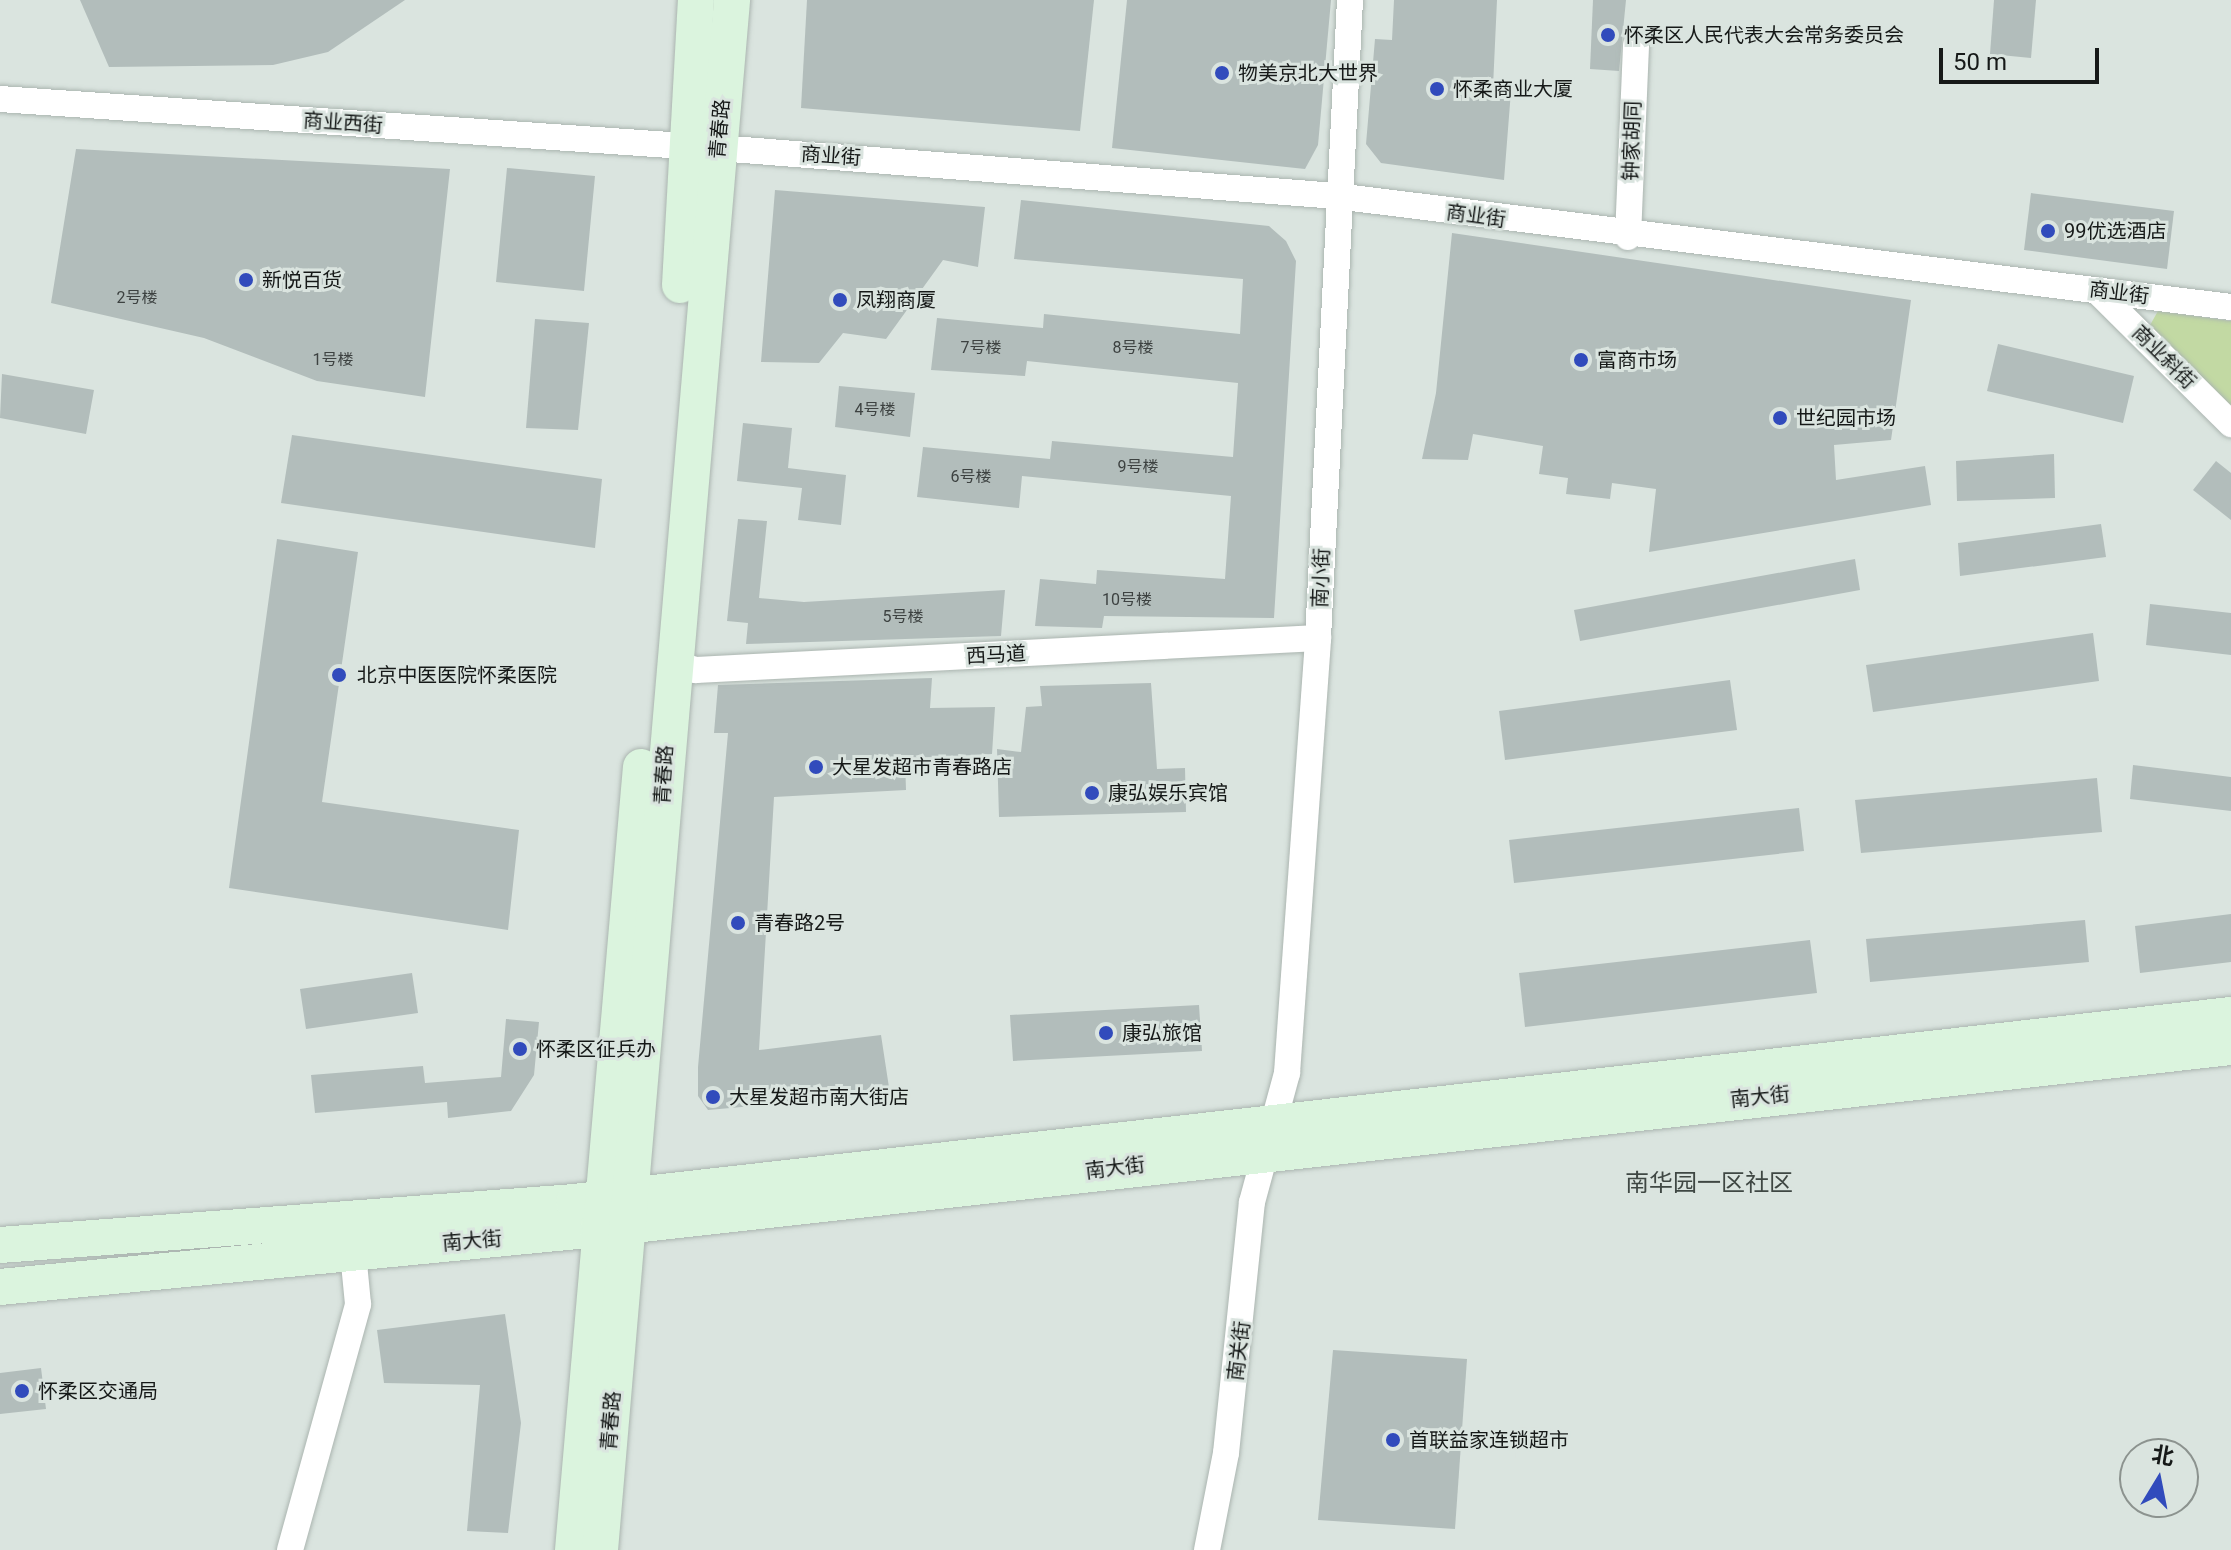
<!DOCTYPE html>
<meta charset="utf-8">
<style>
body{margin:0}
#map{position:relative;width:2231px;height:1550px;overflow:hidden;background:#dae4df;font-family:Roboto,"Noto Sans SC",sans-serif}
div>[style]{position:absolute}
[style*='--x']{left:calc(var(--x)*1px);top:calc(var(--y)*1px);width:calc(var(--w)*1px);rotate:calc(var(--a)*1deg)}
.green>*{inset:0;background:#c2d9a3}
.building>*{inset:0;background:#b2bdbb}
.roads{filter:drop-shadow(0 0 2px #abb5b0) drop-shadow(0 0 2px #abb5b0)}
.street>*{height:26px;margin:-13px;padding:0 13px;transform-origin:13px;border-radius:13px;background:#fff}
.secondary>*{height:36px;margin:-18px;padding:0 18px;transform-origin:18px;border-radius:18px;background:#dbf4de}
.dots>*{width:22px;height:22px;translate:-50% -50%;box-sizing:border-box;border:4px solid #dae4df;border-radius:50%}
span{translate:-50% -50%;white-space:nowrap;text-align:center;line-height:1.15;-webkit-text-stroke:6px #dae4df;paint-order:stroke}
.number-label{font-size:16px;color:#3d4241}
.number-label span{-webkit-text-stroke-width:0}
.poi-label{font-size:20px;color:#161918}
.left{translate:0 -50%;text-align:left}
.street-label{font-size:20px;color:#161918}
.quarter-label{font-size:24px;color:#3f4743}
.north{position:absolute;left:2119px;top:1438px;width:80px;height:80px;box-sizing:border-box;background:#dae4df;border:2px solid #8c938f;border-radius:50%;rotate:10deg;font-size:22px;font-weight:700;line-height:32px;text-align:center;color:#161918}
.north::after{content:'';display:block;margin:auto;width:28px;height:36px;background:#314bbc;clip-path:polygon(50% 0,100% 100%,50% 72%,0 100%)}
.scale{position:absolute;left:1939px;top:48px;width:160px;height:36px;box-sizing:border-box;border:4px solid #161918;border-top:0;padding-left:10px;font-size:24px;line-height:28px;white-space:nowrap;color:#161918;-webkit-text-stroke:6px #dae4df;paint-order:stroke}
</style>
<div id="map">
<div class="green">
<div style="clip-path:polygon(2158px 311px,2231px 321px,2231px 408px,2149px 327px)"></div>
</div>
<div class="building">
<div style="clip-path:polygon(80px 0,405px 0,328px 52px,273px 65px,109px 67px)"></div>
<div style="clip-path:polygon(807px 0,1094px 0,1080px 131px,801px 108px)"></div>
<div style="clip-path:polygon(1127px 0,1331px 0,1318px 145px,1305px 169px,1112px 148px)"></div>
<div style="clip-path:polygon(1394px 0,1497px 0,1493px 87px,1511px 91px,1504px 180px,1381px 163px,1366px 144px,1375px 39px,1392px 40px)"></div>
<div style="clip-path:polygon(1593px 0,1626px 0,1619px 71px,1590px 69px)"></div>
<div style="clip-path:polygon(1994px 0,2036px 0,2031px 58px,1990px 54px)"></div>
<div style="clip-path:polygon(76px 149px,450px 169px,425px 397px,317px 381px,204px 338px,51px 303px)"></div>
<div style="clip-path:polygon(507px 168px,595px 176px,584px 291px,496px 282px)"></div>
<div style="clip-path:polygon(775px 190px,985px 207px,978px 267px,943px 260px,886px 339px,843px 333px,819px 363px,761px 362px)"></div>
<div style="clip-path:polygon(2031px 193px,2174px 211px,2167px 269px,2024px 250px)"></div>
<div style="clip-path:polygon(1021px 200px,1269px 226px,1286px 241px,1296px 261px,1274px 618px,1104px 616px,1102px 628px,1035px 626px,1040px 579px,1096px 584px,1097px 570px,1225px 579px,1231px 496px,1022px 476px,1019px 508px,917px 497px,923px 447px,1050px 459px,1052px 441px,1233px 457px,1238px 383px,1027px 361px,1025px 376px,931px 370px,937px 318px,1043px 328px,1044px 314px,1240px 334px,1243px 279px,1014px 259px)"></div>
<div style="clip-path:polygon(1452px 233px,1911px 300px,1891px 440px,1834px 445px,1836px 480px,1925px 466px,1931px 505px,1649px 552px,1656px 489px,1612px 483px,1610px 499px,1566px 494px,1568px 478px,1539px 474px,1543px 446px,1473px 434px,1468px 460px,1422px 459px,1436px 393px)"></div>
<div style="clip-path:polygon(535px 319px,589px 323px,578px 430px,526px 428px)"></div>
<div style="clip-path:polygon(1998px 344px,2134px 376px,2123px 423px,1987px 391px)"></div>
<div style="clip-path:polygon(2px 374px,94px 390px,86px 434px,0 418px)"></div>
<div style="clip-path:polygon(839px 386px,915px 393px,910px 437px,835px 427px)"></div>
<div style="clip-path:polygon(743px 423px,792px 428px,788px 468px,846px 475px,841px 525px,798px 520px,802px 488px,737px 481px)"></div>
<div style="clip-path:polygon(292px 435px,602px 479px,595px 548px,281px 503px)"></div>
<div style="clip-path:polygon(2054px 454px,2055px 498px,1957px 501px,1956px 461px)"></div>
<div style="clip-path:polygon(2216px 461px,2231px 473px,2231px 520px,2193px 490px)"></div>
<div style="clip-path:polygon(738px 519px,767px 521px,759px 598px,804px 602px,1005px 590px,1001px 636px,746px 644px,748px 623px,727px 621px)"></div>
<div style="clip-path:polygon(2101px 524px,2106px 557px,1960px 576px,1958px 543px)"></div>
<div style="clip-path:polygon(277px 539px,358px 552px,322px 802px,519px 830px,508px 930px,229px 888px)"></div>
<div style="clip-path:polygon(1855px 559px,1860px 590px,1580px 641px,1574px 610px)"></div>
<div style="clip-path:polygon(2150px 604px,2231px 613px,2231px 655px,2146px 645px)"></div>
<div style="clip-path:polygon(2093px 633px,2099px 681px,1873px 712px,1866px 665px)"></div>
<div style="clip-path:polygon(932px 678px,930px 708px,995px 707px,992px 754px,905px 759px,906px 790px,774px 797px,759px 1050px,881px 1035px,890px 1094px,708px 1110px,698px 1096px,698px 1067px,728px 733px,714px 733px,718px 685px)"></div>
<div style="clip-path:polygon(1730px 680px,1737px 730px,1505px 760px,1499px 711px)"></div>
<div style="clip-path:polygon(1151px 683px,1157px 769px,1185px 768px,1186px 812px,999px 817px,997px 749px,1021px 752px,1026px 707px,1042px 706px,1040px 686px)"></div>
<div style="clip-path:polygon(2133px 765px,2231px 777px,2231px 811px,2130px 799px)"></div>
<div style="clip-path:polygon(2097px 778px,2102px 832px,1861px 853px,1855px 800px)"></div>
<div style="clip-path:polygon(1799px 808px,1804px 851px,1514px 883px,1509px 840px)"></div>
<div style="clip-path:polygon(2231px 914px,2231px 962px,2140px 973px,2135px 926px)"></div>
<div style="clip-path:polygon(2085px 920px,2089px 962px,1870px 982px,1866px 939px)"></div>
<div style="clip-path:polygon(1810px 940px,1817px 993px,1525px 1027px,1519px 973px)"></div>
<div style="clip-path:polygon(412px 973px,418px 1013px,306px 1029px,300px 989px)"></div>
<div style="clip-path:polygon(1199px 1005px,1202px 1051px,1013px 1061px,1010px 1015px)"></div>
<div style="clip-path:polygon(506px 1019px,539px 1022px,534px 1075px,511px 1111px,448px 1118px,447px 1102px,315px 1113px,311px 1075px,423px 1066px,425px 1083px,501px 1077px)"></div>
<div style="clip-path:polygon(505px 1314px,521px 1423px,508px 1533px,467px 1531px,480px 1385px,384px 1383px,377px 1330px)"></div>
<div style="clip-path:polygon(1333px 1350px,1467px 1359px,1455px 1529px,1318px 1520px)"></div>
<div style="clip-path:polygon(41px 1368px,46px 1409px,0 1414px,0 1373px)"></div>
</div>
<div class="roads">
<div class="street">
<div style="--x:0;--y:99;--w:687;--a:3.93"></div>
<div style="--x:718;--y:148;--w:620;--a:4.44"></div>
<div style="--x:1336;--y:196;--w:902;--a:7.07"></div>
<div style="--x:1628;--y:237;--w:192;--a:-87.6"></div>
<div style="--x:2097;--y:291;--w:189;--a:44.8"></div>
<div style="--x:674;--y:663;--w:23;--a:18"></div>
<div style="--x:696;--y:670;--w:623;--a:-2.95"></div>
<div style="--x:290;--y:1550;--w:255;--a:-74.5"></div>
<div style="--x:358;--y:1304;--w:51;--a:-95.6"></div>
<div style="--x:1207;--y:1550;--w:99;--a:-78.9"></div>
<div style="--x:1226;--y:1453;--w:252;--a:-84.1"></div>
<div style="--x:1252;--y:1202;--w:134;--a:-74.8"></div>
<div style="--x:1287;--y:1073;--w:436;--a:-85.9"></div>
<div style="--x:1318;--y:638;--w:639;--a:-87.13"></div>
</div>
<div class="secondary">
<div style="--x:680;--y:285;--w:285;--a:-86.8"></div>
<div style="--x:0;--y:1245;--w:576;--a:-4.28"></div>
<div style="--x:574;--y:1202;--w:1668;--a:-6.44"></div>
<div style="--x:0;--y:1287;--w:601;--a:-5.54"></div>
<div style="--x:598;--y:1229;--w:1643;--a:-6.36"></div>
<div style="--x:573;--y:1550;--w:786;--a:-85.04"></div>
<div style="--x:600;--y:1550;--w:1556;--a:-85.13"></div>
</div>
</div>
<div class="dots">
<div style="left:1608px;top:35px;background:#314bbc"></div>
<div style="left:1222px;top:73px;background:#314bbc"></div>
<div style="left:1437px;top:89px;background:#314bbc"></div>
<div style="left:2048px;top:231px;background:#314bbc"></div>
<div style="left:246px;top:280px;background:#314bbc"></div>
<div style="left:840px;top:300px;background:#314bbc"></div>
<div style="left:1581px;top:360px;background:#314bbc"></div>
<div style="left:1780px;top:418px;background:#314bbc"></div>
<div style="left:339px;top:675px;background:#314bbc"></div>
<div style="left:816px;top:767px;background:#314bbc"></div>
<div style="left:1092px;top:793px;background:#314bbc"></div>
<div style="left:738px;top:923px;background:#314bbc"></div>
<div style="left:1106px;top:1033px;background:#314bbc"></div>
<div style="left:520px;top:1049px;background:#314bbc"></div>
<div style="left:713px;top:1097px;background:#314bbc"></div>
<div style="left:22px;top:1391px;background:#314bbc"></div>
<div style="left:1393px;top:1440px;background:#314bbc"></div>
</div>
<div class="number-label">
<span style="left:137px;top:298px">2号楼</span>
<span style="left:981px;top:348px">7号楼</span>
<span style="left:1133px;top:348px">8号楼</span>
<span style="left:333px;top:360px">1号楼</span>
<span style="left:875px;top:410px">4号楼</span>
<span style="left:1138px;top:467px">9号楼</span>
<span style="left:971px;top:477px">6号楼</span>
<span style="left:1127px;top:600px">10号楼</span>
<span style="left:903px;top:617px">5号楼</span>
</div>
<div class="poi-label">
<span class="left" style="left:1624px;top:35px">怀柔区人民代表大会常务委员会</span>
<span class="left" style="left:1238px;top:73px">物美京北大世界</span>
<span class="left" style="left:1453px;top:89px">怀柔商业大厦</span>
<span class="left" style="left:2064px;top:231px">99优选酒店</span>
<span class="left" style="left:262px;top:280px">新悦百货</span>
<span class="left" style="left:856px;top:300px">凤翔商厦</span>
<span class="left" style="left:1597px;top:360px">富商市场</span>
<span class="left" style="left:1796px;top:418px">世纪园市场</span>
<span class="left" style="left:357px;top:675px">北京中医医院怀柔医院</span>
<span class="left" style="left:832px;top:767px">大星发超市青春路店</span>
<span class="left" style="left:1108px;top:793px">康弘娱乐宾馆</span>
<span class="left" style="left:754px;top:923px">青春路2号</span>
<span class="left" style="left:1122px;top:1033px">康弘旅馆</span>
<span class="left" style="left:536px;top:1049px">怀柔区征兵办</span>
<span class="left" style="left:729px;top:1097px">大星发超市南大街店</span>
<span class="left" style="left:38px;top:1391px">怀柔区交通局</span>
<span class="left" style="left:1409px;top:1440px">首联益家连锁超市</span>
</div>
<div class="street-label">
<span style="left:343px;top:123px;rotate:4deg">商业西街</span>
<span style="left:720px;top:129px;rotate:-85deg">青春路</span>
<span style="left:1632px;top:141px;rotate:-88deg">钟家胡同</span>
<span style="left:831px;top:156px;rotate:4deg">商业街</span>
<span style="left:1476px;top:216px;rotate:8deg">商业街</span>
<span style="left:2119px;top:293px;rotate:7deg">商业街</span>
<span style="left:2164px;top:357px;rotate:45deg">商业斜街</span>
<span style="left:1321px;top:578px;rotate:-88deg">南小街</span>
<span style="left:996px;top:655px;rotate:-3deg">西马道</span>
<span style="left:664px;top:775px;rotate:-86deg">青春路</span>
<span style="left:1760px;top:1097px;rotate:-6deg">南大街</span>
<span style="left:1115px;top:1168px;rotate:-7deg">南大街</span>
<span style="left:472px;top:1241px;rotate:-5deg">南大街</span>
<span style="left:1239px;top:1351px;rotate:-83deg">南关街</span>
<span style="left:611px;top:1421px;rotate:-85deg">青春路</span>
</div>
<div class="quarter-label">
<span style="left:1709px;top:1184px">南华园一区社区</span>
</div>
<div class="north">北</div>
<div class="scale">50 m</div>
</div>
